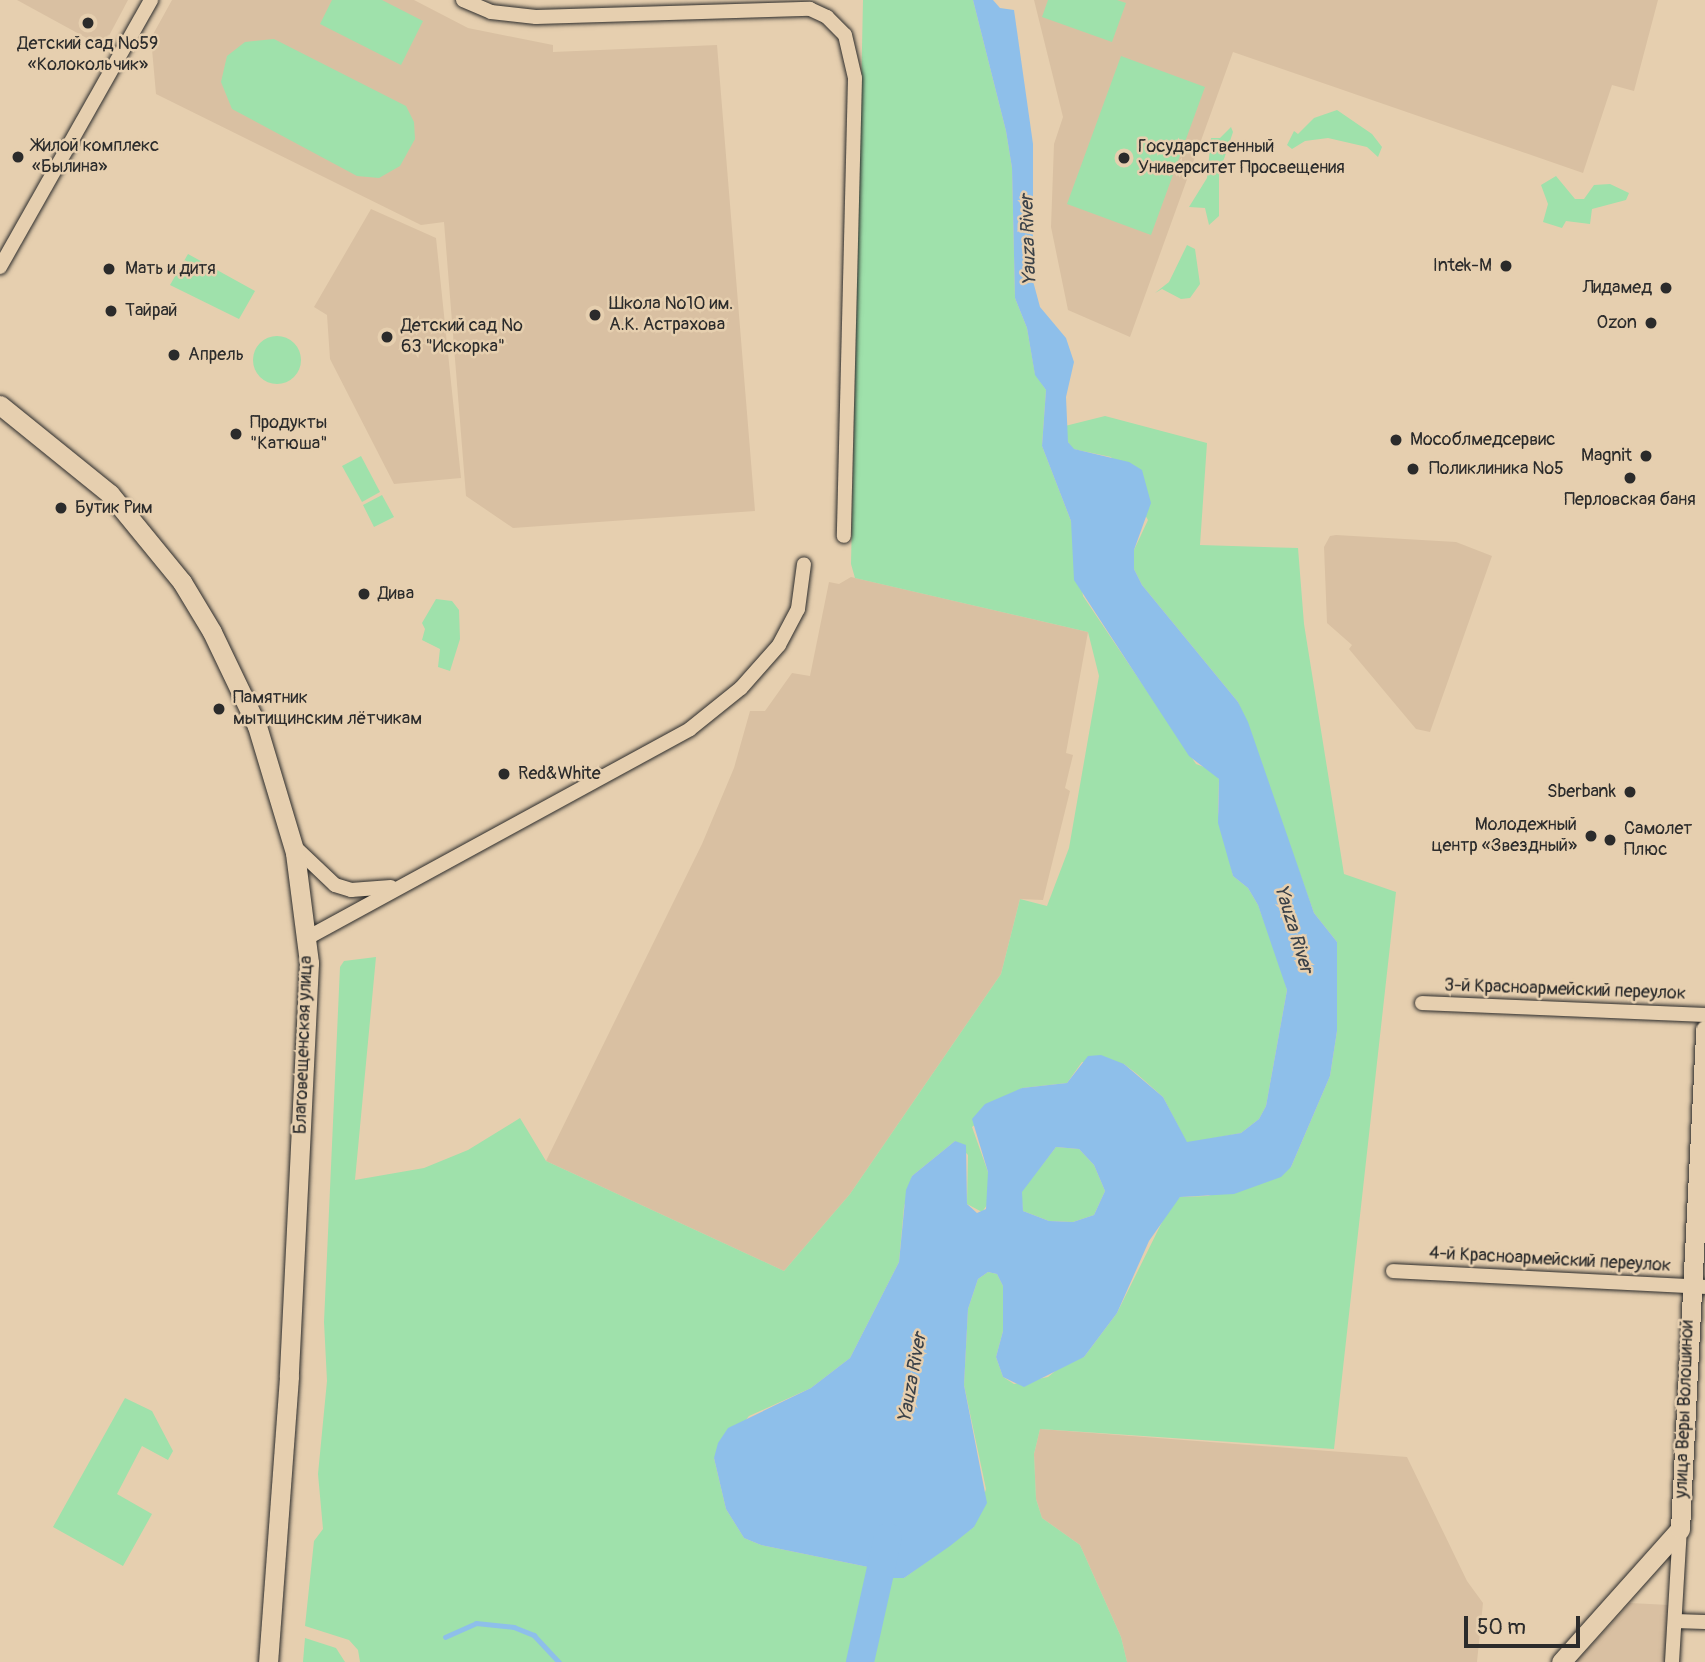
<!DOCTYPE html>
<meta charset="utf-8">
<style>
body{margin:0}
#map{position:relative;width:1705px;height:1662px;overflow:hidden;background:#e6cfaf;font-family:Pangolin,sans-serif}
div>[style]{position:absolute}
[style*='--x']{left:calc(var(--x)*1px);top:calc(var(--y)*1px);width:calc(var(--w)*1px);rotate:calc(var(--a)*1deg)}
.built>*{inset:0;background:#d9c0a2}
.green>*{inset:0;background:#9fe1ab}
.round{border-radius:50%}
.water>*{inset:0;background:#8ebfea}
.stream>*{height:4.5px;margin:-2.25px;padding:0 2.25px;transform-origin:2.25px;border-radius:2.25px;background:#8ebfea}
.river>*{height:28px;margin:-14px;padding:0 14px;transform-origin:14px;border-radius:14px;background:#8ebfea}
.roads{filter:drop-shadow(0 0 2px #2b2b2b) drop-shadow(0 0 2px #2b2b2b)}
.street>*{height:14px;margin:-7px;padding:0 7px;transform-origin:7px;border-radius:7px;background:#e6cfaf}
.secondary>*{height:19px;margin:-9.5px;padding:0 9.5px;transform-origin:9.5px;border-radius:9.5px;background:#e6cfaf}
.dots>*{width:19px;height:19px;translate:-50% -50%;box-sizing:border-box;border:4px solid #e6cfaf;border-radius:50%}
span{translate:-50% -50%;white-space:nowrap;text-align:center;line-height:1.15;-webkit-text-stroke:5px #e6cfaf;paint-order:stroke}
.poi-label{font-size:18px;color:#2b2b2b}
.left{translate:0 -50%;text-align:left}
.right{translate:-100% -50%;text-align:right}
.street-label{font-size:18px;color:#2b2b2b}
.water-label{font-size:19px;color:#3a4148;font-style:italic}
.scale{position:absolute;left:1464px;top:1616px;width:116px;height:32px;box-sizing:border-box;border:4px solid #2b2b2b;border-top:0;padding-left:9px;font-size:21px;line-height:24px;white-space:nowrap;color:#2b2b2b;-webkit-text-stroke:5px #e6cfaf;paint-order:stroke}
</style>
<div id="map">
<div class="built">
<div style="clip-path:polygon(17px 0,128px 0,103px 47px)"></div>
<div style="clip-path:polygon(172px 0,414px 0,468px 28px,553px 45px,553px 52px,717px 45px,755px 511px,513px 528px,466px 496px,444px 222px,421px 225px,156px 94px,151px 38px)"></div>
<div style="clip-path:polygon(1034px 0,1658px 0,1634px 91px,1612px 85px,1583px 173px,1233px 52px,1130px 337px,1068px 310px,1051px 227px,1054px 144px,1063px 117px)"></div>
<div style="clip-path:polygon(371px 209px,436px 238px,461px 478px,394px 484px,330px 359px,327px 315px,314px 307px)"></div>
<div style="clip-path:polygon(1336px 535px,1456px 542px,1492px 556px,1430px 732px,1416px 729px,1349px 649px,1352px 645px,1327px 623px,1324px 547px,1330px 536px)"></div>
<div style="clip-path:polygon(851px 577px,1088px 632px,1066px 753px,1073px 755px,1065px 788px,1070px 791px,1043px 900px,1020px 899px,1001px 974px,850px 1194px,784px 1271px,546px 1161px,702px 844px,734px 768px,750px 711px,765px 711px,792px 673px,810px 676px,829px 582px,839px 584px)"></div>
<div style="clip-path:polygon(1040px 1429px,1407px 1457px,1467px 1581px,1483px 1603px,1477px 1662px,1127px 1662px,1121px 1637px,1080px 1545px,1042px 1518px,1036px 1499px,1034px 1454px)"></div>
<div style="clip-path:polygon(1630px 1603px,1669px 1605px,1666px 1662px,1576px 1662px)"></div>
</div>
<div class="green">
<div style="clip-path:polygon(332px 0,382px 0,423px 21px,401px 65px,320px 24px)"></div>
<div style="clip-path:polygon(863px 0,973px 0,1006px 131px,1012px 168px,1015px 298px,1027px 328px,1035px 374px,1046px 390px,1042px 446px,1071px 521px,1083px 596px,1196px 764px,1212px 770px,1219px 779px,1218px 812px,1233px 876px,1248px 888px,1258px 905px,1281px 967px,1287px 990px,1266px 1106px,1259px 1119px,1241px 1133px,1187px 1143px,1163px 1097px,1137px 1074px,1124px 1064px,1082px 1062px,1067px 1083px,1022px 1088px,972px 1127px,988px 1172px,989px 1202px,982px 1212px,967px 1204px,968px 1155px,955px 1141px,912px 1176px,904px 1207px,899px 1262px,850px 1358px,811px 1388px,749px 1416px,714px 1458px,726px 1509px,744px 1538px,761px 1545px,868px 1567px,849px 1662px,360px 1662px,358px 1650px,349px 1640px,305px 1626px,314px 1541px,323px 1529px,318px 1474px,327px 1381px,324px 1322px,340px 967px,344px 961px,376px 957px,355px 1180px,424px 1168px,468px 1150px,520px 1118px,546px 1161px,784px 1271px,850px 1194px,1001px 974px,1020px 899px,1047px 906px,1069px 848px,1099px 676px,1088px 632px,855px 578px,851px 564px)"></div>
<div style="clip-path:polygon(1048px 0,1117px 0,1126px 3px,1112px 42px,1042px 17px)"></div>
<div style="clip-path:polygon(274px 39px,406px 106px,414px 122px,415px 139px,400px 166px,379px 178px,357px 176px,232px 109px,221px 82px,227px 56px,245px 42px)"></div>
<div style="clip-path:polygon(1121px 56px,1205px 87px,1151px 235px,1067px 204px)"></div>
<div style="clip-path:polygon(1337px 110px,1372px 134px,1382px 147px,1378px 157px,1367px 147px,1328px 138px,1305px 141px,1292px 149px,1287px 145px,1294px 131px,1298px 134px,1314px 118px)"></div>
<div style="clip-path:polygon(1231px 127px,1233px 132px,1219px 174px,1219px 216px,1209px 225px,1205px 208px,1189px 207px,1207px 178px,1211px 138px,1220px 138px)"></div>
<div style="clip-path:polygon(1556px 176px,1575px 199px,1584px 199px,1594px 185px,1610px 184px,1629px 193px,1626px 200px,1592px 209px,1590px 224px,1566px 221px,1562px 228px,1543px 222px,1548px 204px,1541px 185px)"></div>
<div style="clip-path:polygon(1187px 245px,1195px 249px,1200px 284px,1190px 298px,1181px 299px,1162px 289px,1155px 293px,1169px 282px)"></div>
<div style="clip-path:polygon(188px 254px,255px 291px,239px 319px,170px 285px)"></div>
<div class="round" style="left:253px;top:336px;width:48px;height:48px"></div>
<div style="clip-path:polygon(1105px 416px,1207px 443px,1200px 545px,1298px 548px,1304px 624px,1344px 874px,1396px 892px,1334px 1449px,1040px 1429px,1034px 1454px,1036px 1499px,1042px 1518px,1080px 1545px,1121px 1637px,1127px 1662px,874px 1662px,876px 1629px,892px 1578px,904px 1578px,974px 1527px,986px 1489px,964px 1385px,968px 1309px,978px 1279px,988px 1272px,997px 1274px,1003px 1286px,1003px 1331px,996px 1357px,1003px 1377px,1014px 1384px,1048px 1377px,1065px 1363px,1084px 1357px,1117px 1313px,1169px 1208px,1180px 1197px,1208px 1196px,1291px 1167px,1330px 1076px,1337px 1031px,1337px 942px,1314px 913px,1238px 702px,1142px 585px,1134px 569px,1134px 550px,1148px 520px,1111px 457px,1073px 449px,1068px 442px,1065px 426px)"></div>
<div style="clip-path:polygon(361px 456px,380px 492px,362px 502px,342px 466px)"></div>
<div style="clip-path:polygon(382px 495px,394px 517px,374px 527px,363px 505px)"></div>
<div style="clip-path:polygon(436px 599px,452px 601px,459px 610px,460px 639px,450px 671px,438px 667px,440px 649px,422px 640px,425px 629px,422px 623px)"></div>
<div style="clip-path:polygon(1056px 1147px,1079px 1149px,1094px 1165px,1105px 1191px,1094px 1215px,1073px 1222px,1049px 1221px,1023px 1211px,1021px 1192px)"></div>
<div style="clip-path:polygon(125px 1398px,152px 1411px,173px 1451px,168px 1460px,142px 1446px,117px 1494px,152px 1514px,123px 1566px,53px 1527px)"></div>
<div style="clip-path:polygon(305px 1638px,336px 1648px,345px 1662px,303px 1662px)"></div>
</div>
<div class="water">
<div style="clip-path:polygon(evenodd,973px 0,993px 0,1000px 8px,1014px 10px,1033px 144px,1033px 281px,1040px 307px,1066px 338px,1074px 362px,1066px 397px,1068px 442px,1074px 449px,1129px 462px,1142px 470px,1151px 503px,1134px 550px,1134px 569px,1142px 585px,1238px 702px,1248px 722px,1314px 913px,1337px 942px,1337px 1031px,1330px 1076px,1291px 1167px,1281px 1177px,1234px 1194px,1180px 1197px,1149px 1241px,1117px 1313px,1084px 1357px,1024px 1387px,1003px 1377px,996px 1357px,1003px 1331px,1003px 1286px,997px 1274px,988px 1272px,978px 1279px,968px 1309px,964px 1385px,987px 1503px,974px 1527px,950px 1546px,904px 1578px,892px 1578px,868px 1567px,761px 1545px,744px 1538px,726px 1509px,714px 1458px,718px 1443px,728px 1428px,811px 1388px,850px 1358px,899px 1262px,906px 1190px,912px 1176px,955px 1141px,966px 1145px,967px 1204px,977px 1213px,986px 1209px,988px 1172px,972px 1119px,985px 1104px,1022px 1088px,1067px 1083px,1088px 1056px,1101px 1055px,1124px 1064px,1163px 1097px,1187px 1142px,1241px 1133px,1259px 1119px,1266px 1106px,1287px 990px,1258px 905px,1248px 888px,1233px 876px,1218px 823px,1219px 779px,1189px 756px,1074px 580px,1071px 521px,1042px 446px,1046px 390px,1035px 375px,1027px 328px,1015px 298px,1012px 168px,1006px 131px,973px 0,1056px 1147px,1079px 1149px,1094px 1165px,1105px 1191px,1094px 1215px,1073px 1222px,1049px 1221px,1023px 1211px,1022px 1192px,1056px 1147px)"></div>
</div>
<div class="stream">
<div style="--x:445;--y:1637;--w:34;--a:-24"></div>
<div style="--x:476;--y:1623;--w:38;--a:6"></div>
<div style="--x:514;--y:1627;--w:22;--a:22"></div>
<div style="--x:534;--y:1635;--w:37;--a:47"></div>
</div>
<div class="river">
<div style="--x:860;--y:1662;--w:128;--a:-77.4"></div>
</div>
<div class="roads">
<div class="street">
<div style="--x:463;--y:0;--w:30;--a:23"></div>
<div style="--x:491;--y:12;--w:45;--a:6.3"></div>
<div style="--x:536;--y:17;--w:274;--a:-1.7"></div>
<div style="--x:810;--y:9;--w:19;--a:25"></div>
<div style="--x:827;--y:17;--w:25;--a:45"></div>
<div style="--x:845;--y:35;--w:44;--a:76.9"></div>
<div style="--x:855;--y:78;--w:458;--a:91.4"></div>
<div style="--x:0;--y:267;--w:307;--a:-60.5"></div>
<div style="--x:295;--y:847;--w:55;--a:43.5"></div>
<div style="--x:335;--y:885;--w:17;--a:17"></div>
<div style="--x:351;--y:890;--w:40;--a:-4.3"></div>
<div style="--x:307;--y:938;--w:436;--a:-28.6"></div>
<div style="--x:690;--y:729;--w:65;--a:-38.8"></div>
<div style="--x:741;--y:688;--w:57;--a:-48.5"></div>
<div style="--x:779;--y:645;--w:41;--a:-62.2"></div>
<div style="--x:798;--y:609;--w:45;--a:-82.4"></div>
<div style="--x:1422;--y:1003;--w:283;--a:2.4"></div>
<div style="--x:1393;--y:1271;--w:312;--a:2.9"></div>
<div style="--x:1675;--y:1621;--w:30;--a:2"></div>
<div style="--x:1672;--y:1662;--w:133;--a:-86.6"></div>
</div>
<div class="secondary">
<div style="--x:0;--y:405;--w:141;--a:39"></div>
<div style="--x:110;--y:494;--w:114;--a:50.7"></div>
<div style="--x:182;--y:582;--w:58;--a:59"></div>
<div style="--x:212;--y:632;--w:104;--a:64.4"></div>
<div style="--x:257;--y:726;--w:133;--a:73.3"></div>
<div style="--x:295;--y:853;--w:111;--a:82.7"></div>
<div style="--x:309;--y:963;--w:414;--a:92.8"></div>
<div style="--x:289;--y:1377;--w:286;--a:94.2"></div>
<div style="--x:1561;--y:1662;--w:178;--a:-48.2"></div>
<div style="--x:1680;--y:1529;--w:500;--a:-87.1"></div>
</div>
</div>
<div class="dots">
<div style="left:88px;top:23px;background:#2b2b2b"></div>
<div style="left:18px;top:157px;background:#2b2b2b"></div>
<div style="left:1124px;top:158px;background:#2b2b2b"></div>
<div style="left:1506px;top:266px;background:#2b2b2b"></div>
<div style="left:109px;top:269px;background:#2b2b2b"></div>
<div style="left:1666px;top:288px;background:#2b2b2b"></div>
<div style="left:111px;top:311px;background:#2b2b2b"></div>
<div style="left:595px;top:315px;background:#2b2b2b"></div>
<div style="left:1651px;top:323px;background:#2b2b2b"></div>
<div style="left:387px;top:337px;background:#2b2b2b"></div>
<div style="left:174px;top:355px;background:#2b2b2b"></div>
<div style="left:236px;top:434px;background:#2b2b2b"></div>
<div style="left:1396px;top:440px;background:#2b2b2b"></div>
<div style="left:1646px;top:456px;background:#2b2b2b"></div>
<div style="left:1413px;top:469px;background:#2b2b2b"></div>
<div style="left:1630px;top:478px;background:#2b2b2b"></div>
<div style="left:61px;top:508px;background:#2b2b2b"></div>
<div style="left:364px;top:594px;background:#2b2b2b"></div>
<div style="left:219px;top:709px;background:#2b2b2b"></div>
<div style="left:504px;top:774px;background:#2b2b2b"></div>
<div style="left:1630px;top:792px;background:#2b2b2b"></div>
<div style="left:1591px;top:836px;background:#2b2b2b"></div>
<div style="left:1610px;top:840px;background:#2b2b2b"></div>
</div>
<div class="poi-label">
<span style="left:88px;top:55px">Детский сад №59<br>«Колокольчик»</span>
<span class="left" style="left:32px;top:157px">Жилой комплекс<br>«Былина»</span>
<span class="left" style="left:1138px;top:158px">Государственный<br>Университет Просвещения</span>
<span class="right" style="left:1492px;top:266px">Intek-M</span>
<span class="left" style="left:125px;top:269px">Мать и дитя</span>
<span class="right" style="left:1652px;top:288px">Лидамед</span>
<span class="left" style="left:609px;top:315px">Школа №10 им.<br>А.К. Астрахова</span>
<span class="left" style="left:125px;top:311px">Тайрай</span>
<span class="right" style="left:1637px;top:323px">Ozon</span>
<span class="left" style="left:401px;top:337px">Детский сад №<br>63 "Искорка"</span>
<span class="left" style="left:188px;top:355px">Апрель</span>
<span class="left" style="left:250px;top:434px">Продукты<br>"Катюша"</span>
<span class="left" style="left:1410px;top:440px">Мособлмедсервис</span>
<span class="right" style="left:1632px;top:456px">Magnit</span>
<span class="left" style="left:1429px;top:469px">Поликлиника №5</span>
<span style="left:1630px;top:500px">Перловская баня</span>
<span class="left" style="left:75px;top:508px">Бутик Рим</span>
<span class="left" style="left:378px;top:594px">Дива</span>
<span class="left" style="left:233px;top:709px">Памятник<br>мытищинским лётчикам</span>
<span class="left" style="left:518px;top:774px">Red&amp;White</span>
<span class="right" style="left:1616px;top:792px">Sberbank</span>
<span class="right" style="left:1577px;top:836px">Молодежный<br>центр «Звездный»</span>
<span class="left" style="left:1624px;top:840px">Самолет<br>Плюс</span>
</div>
<div class="street-label">
<span style="left:1565px;top:990px;rotate:2deg">3-й Красноармейский переулок</span>
<span style="left:304px;top:1045px;rotate:-88deg">Благовещенская улица</span>
<span style="left:1550px;top:1260px;rotate:3deg">4-й Красноармейский переулок</span>
<span style="left:1685px;top:1409px;rotate:-88deg">улица Веры Волошиной</span>
</div>
<div class="water-label">
<span style="left:1029px;top:240px;rotate:-92deg">Yauza River</span>
<span style="left:1293px;top:929px;rotate:73deg">Yauza River</span>
<span style="left:913px;top:1378px;rotate:-80deg">Yauza River</span>
</div>
<div class="scale">50 m</div>
</div>
